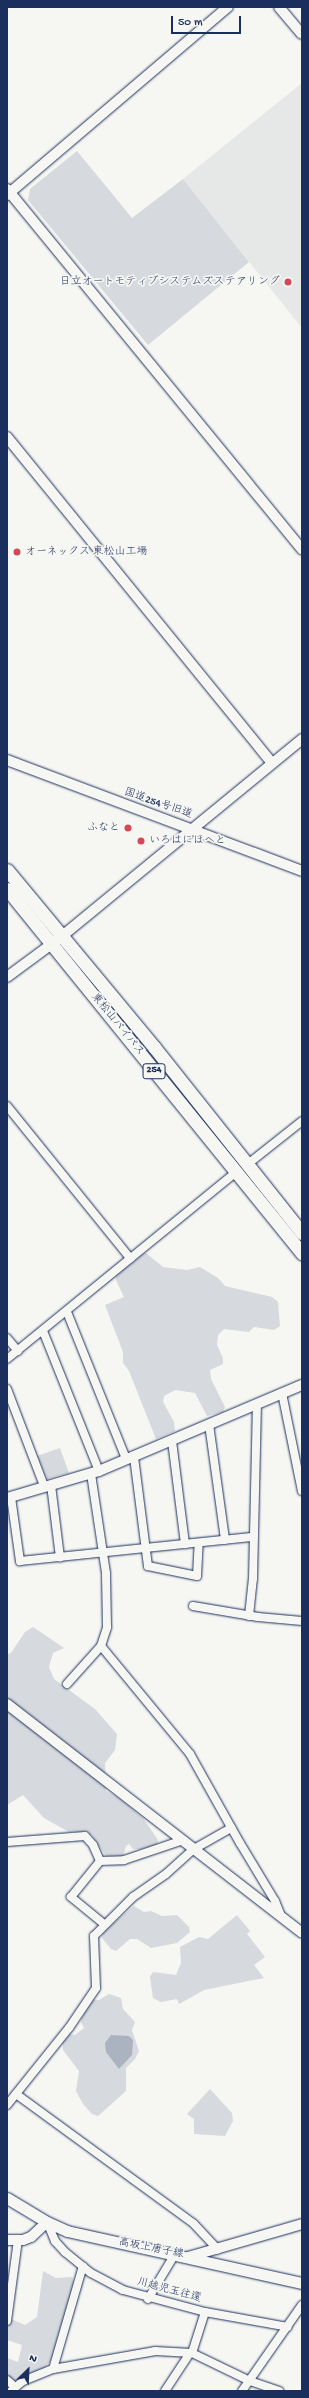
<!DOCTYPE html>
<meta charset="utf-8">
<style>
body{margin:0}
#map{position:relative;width:309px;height:2398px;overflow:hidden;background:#f6f6f2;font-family:"Gochi Hand","Klee One",sans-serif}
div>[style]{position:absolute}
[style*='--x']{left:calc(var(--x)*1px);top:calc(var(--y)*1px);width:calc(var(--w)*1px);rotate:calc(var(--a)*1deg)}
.built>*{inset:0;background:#e6e7e7}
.green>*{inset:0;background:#d6d9dd}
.water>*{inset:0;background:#abb2c0}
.roads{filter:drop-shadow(0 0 1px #1b2f5e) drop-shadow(0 0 1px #1b2f5e)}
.minor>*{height:8px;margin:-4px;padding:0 4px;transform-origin:4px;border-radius:4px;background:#f6f6f2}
.tertiary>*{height:10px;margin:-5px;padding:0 5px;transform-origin:5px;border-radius:5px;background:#f6f6f2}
.secondary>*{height:11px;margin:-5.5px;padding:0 5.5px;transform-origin:5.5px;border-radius:5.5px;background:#f6f6f2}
.trunk>*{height:13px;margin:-6.5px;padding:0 6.5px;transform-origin:6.5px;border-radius:6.5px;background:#f6f6f2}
.dots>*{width:11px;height:11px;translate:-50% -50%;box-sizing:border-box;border:2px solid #f6f6f2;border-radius:50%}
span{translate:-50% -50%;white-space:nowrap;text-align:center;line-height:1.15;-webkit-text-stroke:3.5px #f6f6f2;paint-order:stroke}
.shield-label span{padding:1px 3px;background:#f6f6f2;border:1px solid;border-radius:3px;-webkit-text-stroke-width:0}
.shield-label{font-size:10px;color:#1b2f5e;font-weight:700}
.poi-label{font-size:11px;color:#1b2f5e}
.right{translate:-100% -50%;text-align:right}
.left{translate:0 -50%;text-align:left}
.street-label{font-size:11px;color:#1b2f5e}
.frame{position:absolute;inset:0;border:8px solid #1b2f5e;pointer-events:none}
.north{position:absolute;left:8px;top:2350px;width:40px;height:40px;-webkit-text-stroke:3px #f6f6f2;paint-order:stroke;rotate:24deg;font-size:11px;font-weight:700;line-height:16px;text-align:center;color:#1b2f5e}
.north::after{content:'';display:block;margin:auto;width:14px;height:18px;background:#1b2f5e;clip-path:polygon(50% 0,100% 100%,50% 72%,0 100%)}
.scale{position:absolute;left:171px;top:16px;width:70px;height:18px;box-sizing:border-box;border:2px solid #1b2f5e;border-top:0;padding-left:5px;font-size:12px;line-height:14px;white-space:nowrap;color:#1b2f5e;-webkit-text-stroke:3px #f6f6f2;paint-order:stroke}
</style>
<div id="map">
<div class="built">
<div style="clip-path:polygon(302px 83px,302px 328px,183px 179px)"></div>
</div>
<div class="green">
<div style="clip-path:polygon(77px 151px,132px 218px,183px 179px,249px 262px,148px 345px,28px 200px,30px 189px)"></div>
<div style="clip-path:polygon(146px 1253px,163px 1267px,187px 1270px,200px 1267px,218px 1278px,225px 1286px,272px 1297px,278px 1302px,280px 1326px,274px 1330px,254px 1327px,249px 1332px,224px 1329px,218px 1335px,217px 1345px,223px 1358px,223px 1364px,210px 1370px,211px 1379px,225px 1407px,223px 1412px,207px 1416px,195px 1393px,175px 1390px,164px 1396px,163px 1402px,174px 1422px,175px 1431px,156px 1439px,129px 1371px,123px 1363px,123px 1352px,105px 1305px,124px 1297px,116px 1280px,116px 1275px,139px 1254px)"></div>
<div style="clip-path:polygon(60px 1448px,69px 1473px,47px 1479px,37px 1456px)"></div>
<div style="clip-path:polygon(33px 1627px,64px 1648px,53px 1653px,49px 1667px,54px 1679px,95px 1709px,117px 1734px,115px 1750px,105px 1763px,106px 1791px,119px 1798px,143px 1818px,158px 1840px,157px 1845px,141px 1849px,133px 1849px,129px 1844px,126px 1846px,123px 1857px,106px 1856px,92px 1835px,86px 1832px,69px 1832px,44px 1818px,23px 1795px,7px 1805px,7px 1654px,11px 1653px,25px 1632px)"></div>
<div style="clip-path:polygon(134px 1906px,144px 1912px,151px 1911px,162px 1916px,177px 1915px,189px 1927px,190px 1932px,177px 1943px,151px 1948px,137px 1939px,130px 1939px,116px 1951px,111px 1949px,102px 1938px,103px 1932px)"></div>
<div style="clip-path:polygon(237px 1915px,250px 1931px,247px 1934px,265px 1957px,254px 1965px,264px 1978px,204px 1990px,179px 2004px,177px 1999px,161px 2002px,153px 1998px,150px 1977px,153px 1972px,176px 1975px,181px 1963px,180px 1947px,199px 1937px,208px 1939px)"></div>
<div style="clip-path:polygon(109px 1994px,121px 1998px,123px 2009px,135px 2022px,132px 2030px,139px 2051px,135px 2059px,126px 2068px,126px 2091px,98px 2116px,92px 2114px,83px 2104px,76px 2091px,79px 2071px,63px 2050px,63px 2042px,70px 2034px,75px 2035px,84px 2028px,81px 2022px,82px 2017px,92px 2000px,99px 2000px)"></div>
<div style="clip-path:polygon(210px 2089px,232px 2113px,233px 2121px,225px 2136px,194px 2134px,194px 2119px,187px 2114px)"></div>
<div style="clip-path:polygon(43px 2271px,56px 2278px,72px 2277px,74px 2282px,69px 2303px,53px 2358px,42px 2371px,25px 2375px,14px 2382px,7px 2377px,7px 2358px,18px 2362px,22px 2345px,7px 2340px,8px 2325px,11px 2319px,25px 2325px,37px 2317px)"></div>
</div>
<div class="water">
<div style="clip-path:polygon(111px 2035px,129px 2036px,133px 2040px,132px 2055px,119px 2069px,106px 2052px,105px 2043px)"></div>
</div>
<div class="roads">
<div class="minor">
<div style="--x:7;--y:1106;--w:196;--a:51"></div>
<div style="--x:248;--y:1164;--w:69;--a:-38.5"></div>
<div style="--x:67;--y:1312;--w:158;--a:68.1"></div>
<div style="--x:43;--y:1331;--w:151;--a:68.2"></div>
<div style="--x:7;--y:1338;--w:17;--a:50"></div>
<div style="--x:7;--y:1359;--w:296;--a:-39.2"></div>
<div style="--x:7;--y:1389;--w:104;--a:69.1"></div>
<div style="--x:282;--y:1393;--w:100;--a:78.5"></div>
<div style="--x:209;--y:1424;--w:117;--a:82.1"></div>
<div style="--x:172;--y:1441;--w:104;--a:82.8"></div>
<div style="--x:134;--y:1457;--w:110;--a:82.7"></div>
<div style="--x:148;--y:1566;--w:50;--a:11.5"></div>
<div style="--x:197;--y:1576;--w:33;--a:-87"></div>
<div style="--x:51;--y:1485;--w:73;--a:82.9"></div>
<div style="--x:11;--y:1497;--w:65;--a:82"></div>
<div style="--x:20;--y:1561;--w:235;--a:-5.9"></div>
<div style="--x:193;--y:1606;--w:66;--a:9.6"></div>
<div style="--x:258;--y:1617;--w:44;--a:5.2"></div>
<div style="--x:249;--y:1616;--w:37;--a:-84"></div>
<div style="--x:253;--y:1579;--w:175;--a:-88.7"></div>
<div style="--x:101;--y:1646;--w:140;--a:50.5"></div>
<div style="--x:190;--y:1754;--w:102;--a:60.7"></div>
<div style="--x:240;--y:1843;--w:68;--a:58.9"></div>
<div style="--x:275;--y:1901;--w:16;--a:68"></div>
<div style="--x:67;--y:1684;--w:51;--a:-48.2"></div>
<div style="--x:101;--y:1646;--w:20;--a:-72"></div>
<div style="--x:107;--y:1627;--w:54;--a:-91.1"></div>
<div style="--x:106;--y:1573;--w:100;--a:-98.6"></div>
<div style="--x:7;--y:1842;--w:78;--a:-4.4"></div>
<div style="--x:85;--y:1836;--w:12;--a:48"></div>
<div style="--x:93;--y:1845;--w:17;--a:66"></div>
<div style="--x:104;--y:1924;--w:43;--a:-140.7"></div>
<div style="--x:71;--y:1897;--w:46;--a:-51.1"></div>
<div style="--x:100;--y:1861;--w:24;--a:-2"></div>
<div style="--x:124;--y:1860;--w:62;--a:-18.7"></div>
<div style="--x:16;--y:2094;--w:220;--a:36.1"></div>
<div style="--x:194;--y:2224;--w:35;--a:47"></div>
<div style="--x:7;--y:2105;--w:99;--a:-51.2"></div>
<div style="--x:69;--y:2028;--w:48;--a:-56"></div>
<div style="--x:96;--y:1988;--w:52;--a:-92.2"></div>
<div style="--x:94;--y:1936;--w:55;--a:-45"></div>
<div style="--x:133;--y:1897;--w:40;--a:-34.9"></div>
<div style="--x:166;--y:1874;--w:38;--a:-42"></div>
<div style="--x:194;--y:1849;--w:43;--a:-29.6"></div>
<div style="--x:47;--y:2222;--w:21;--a:67"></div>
<div style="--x:55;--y:2241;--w:15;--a:48"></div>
<div style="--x:65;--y:2252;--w:33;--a:39"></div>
<div style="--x:91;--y:2273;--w:36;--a:28"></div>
<div style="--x:123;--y:2290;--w:85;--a:15"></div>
<div style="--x:205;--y:2312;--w:84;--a:10.2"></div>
<div style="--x:148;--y:2299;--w:52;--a:-59"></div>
<div style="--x:7;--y:2321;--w:82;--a:-82.3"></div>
<div style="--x:192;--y:2353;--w:43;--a:-72.4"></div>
<div style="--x:53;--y:2369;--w:107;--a:-73.8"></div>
<div style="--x:7;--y:2380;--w:11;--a:41"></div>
<div style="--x:11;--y:2391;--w:16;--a:-40"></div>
<div style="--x:23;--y:2381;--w:32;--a:-22"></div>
<div style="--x:53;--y:2369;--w:104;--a:-10"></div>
<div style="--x:155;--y:2351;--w:37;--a:3"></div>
<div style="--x:192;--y:2353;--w:64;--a:25.8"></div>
<div style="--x:250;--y:2381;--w:31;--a:19"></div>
<div style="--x:165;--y:2391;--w:45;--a:-56.7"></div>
<div style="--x:242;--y:2391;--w:105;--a:-55.1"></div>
</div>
<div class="tertiary">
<div style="--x:279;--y:7;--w:35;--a:50"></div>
<div style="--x:7;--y:189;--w:466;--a:50.7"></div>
<div style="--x:7;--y:195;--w:290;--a:-40.4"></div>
<div style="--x:7;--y:437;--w:420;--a:50.9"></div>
<div style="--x:7;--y:760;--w:315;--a:20.6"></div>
<div style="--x:7;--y:977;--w:67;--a:-36.5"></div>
<div style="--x:61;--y:937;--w:312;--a:-39.4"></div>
<div style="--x:7;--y:1498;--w:96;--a:-16.4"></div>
<div style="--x:99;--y:1471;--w:220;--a:-23"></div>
<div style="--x:7;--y:1704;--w:373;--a:37.8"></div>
<div style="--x:7;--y:2240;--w:16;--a:0"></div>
<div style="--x:23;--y:2240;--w:9;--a:-21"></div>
<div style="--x:31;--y:2237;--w:22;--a:-43"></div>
<div style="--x:188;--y:2257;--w:119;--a:-16.1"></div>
</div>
<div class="secondary">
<div style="--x:7;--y:2198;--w:47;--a:31"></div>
<div style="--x:47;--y:2222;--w:22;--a:24"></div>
<div style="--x:67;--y:2231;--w:241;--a:12.5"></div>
</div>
<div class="trunk">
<div style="--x:7;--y:870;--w:230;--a:50.3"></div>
<div style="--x:154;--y:1047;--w:238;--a:51.5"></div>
<div style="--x:7;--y:889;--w:469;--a:51"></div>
</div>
</div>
<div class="dots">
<div style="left:288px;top:282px;background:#d1495b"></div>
<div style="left:17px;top:552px;background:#d1495b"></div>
<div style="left:128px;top:828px;background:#d1495b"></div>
<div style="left:141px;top:841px;background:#d1495b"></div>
</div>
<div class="shield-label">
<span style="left:154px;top:1071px">254</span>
</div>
<div class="poi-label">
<span class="right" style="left:280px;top:282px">日立オートモティブシステムズステアリング</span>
<span class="left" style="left:25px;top:552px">オーネックス 東松山工場</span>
<span class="right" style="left:120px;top:828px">ふなと</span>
<span class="left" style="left:149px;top:841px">いろはにほへと</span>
</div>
<div class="street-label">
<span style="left:158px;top:804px;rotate:19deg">国道254号旧道</span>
<span style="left:117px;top:1025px;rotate:51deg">東松山バイパス</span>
<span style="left:151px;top:2249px;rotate:11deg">高坂上唐子線</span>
<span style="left:169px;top:2291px;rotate:15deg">川越児玉往還</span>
</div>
<div class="frame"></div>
<div class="north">N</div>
<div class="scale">50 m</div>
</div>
